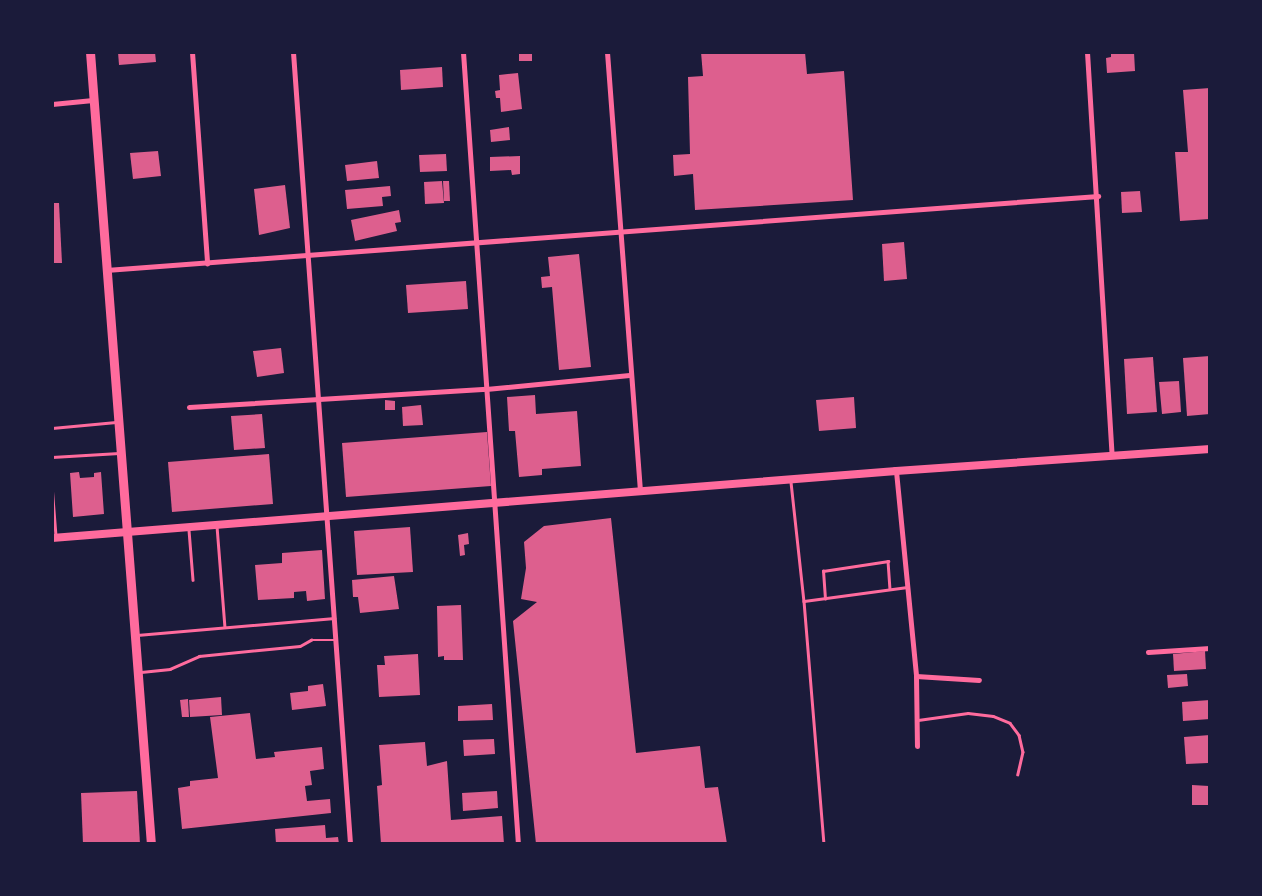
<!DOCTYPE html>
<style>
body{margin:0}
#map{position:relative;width:1262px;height:896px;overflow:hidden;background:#1b1b3a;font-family:"Golos Text",sans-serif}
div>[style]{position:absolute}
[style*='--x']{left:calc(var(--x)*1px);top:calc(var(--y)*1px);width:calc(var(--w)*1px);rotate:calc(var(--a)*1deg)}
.building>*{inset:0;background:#dd5f8e}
.service>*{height:2.5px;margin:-1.25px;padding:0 1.25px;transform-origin:1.25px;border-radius:1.25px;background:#ff6b9d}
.minor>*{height:5px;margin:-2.5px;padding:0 2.5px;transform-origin:2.5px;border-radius:2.5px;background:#ff6b9d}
.secondary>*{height:8px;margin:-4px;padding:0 4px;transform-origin:4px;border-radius:4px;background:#ff6b9d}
.primary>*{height:9px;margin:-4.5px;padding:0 4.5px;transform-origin:4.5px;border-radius:4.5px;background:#ff6b9d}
span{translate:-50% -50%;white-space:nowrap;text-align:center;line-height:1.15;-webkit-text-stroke:5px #1b1b3a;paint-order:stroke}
.frame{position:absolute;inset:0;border:54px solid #1b1b3a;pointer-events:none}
</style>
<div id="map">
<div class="building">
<div style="clip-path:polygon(118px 52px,155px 52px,156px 62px,119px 65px)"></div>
<div style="clip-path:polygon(519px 52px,532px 52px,532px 61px,519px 61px)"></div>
<div style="clip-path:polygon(701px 52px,805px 52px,807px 74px,844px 71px,853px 200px,695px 210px,693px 174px,674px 176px,673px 155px,690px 154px,688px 77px,703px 76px)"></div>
<div style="clip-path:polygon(1111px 52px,1134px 52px,1135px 71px,1107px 73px,1106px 58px,1111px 57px)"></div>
<div style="clip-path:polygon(442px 67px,443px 87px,401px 90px,400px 70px)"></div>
<div style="clip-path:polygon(518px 73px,522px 109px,501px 112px,500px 98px,496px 98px,495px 91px,500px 90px,499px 75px)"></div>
<div style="clip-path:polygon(1210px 88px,1210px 219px,1180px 221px,1175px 152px,1188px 152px,1183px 90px)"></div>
<div style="clip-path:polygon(509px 127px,510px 140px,491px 142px,490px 130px)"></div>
<div style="clip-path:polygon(158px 151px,161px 176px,133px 179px,130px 153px)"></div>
<div style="clip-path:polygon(446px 154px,447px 171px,420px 172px,419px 155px)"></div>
<div style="clip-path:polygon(520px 156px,520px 174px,512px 175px,511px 170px,490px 171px,490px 157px)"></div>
<div style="clip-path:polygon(377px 161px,379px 178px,347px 181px,345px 165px)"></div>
<div style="clip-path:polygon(442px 181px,444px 203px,425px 204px,424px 182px)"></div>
<div style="clip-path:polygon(443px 181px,449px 181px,450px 201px,444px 201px)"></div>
<div style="clip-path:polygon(285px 185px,290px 228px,259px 235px,254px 189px)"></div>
<div style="clip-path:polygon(390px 186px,391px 196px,382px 197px,383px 206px,347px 209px,345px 190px)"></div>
<div style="clip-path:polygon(1140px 191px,1142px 212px,1122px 213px,1121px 192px)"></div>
<div style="clip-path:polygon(52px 203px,59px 203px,62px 263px,52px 263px)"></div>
<div style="clip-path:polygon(399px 210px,401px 222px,395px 223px,397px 231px,355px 241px,351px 220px)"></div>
<div style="clip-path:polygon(904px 242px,907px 279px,884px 281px,882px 244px)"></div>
<div style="clip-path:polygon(579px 254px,591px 367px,559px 370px,552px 287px,542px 288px,541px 277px,550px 276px,548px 257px)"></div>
<div style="clip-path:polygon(466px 281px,468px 309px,408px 313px,406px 285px)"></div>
<div style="clip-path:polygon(281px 348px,284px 373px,257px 377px,253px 351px)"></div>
<div style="clip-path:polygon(1210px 356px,1210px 414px,1187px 416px,1183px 358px)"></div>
<div style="clip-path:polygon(1153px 357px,1157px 412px,1127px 414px,1124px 359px)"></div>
<div style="clip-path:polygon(1179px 381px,1181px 412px,1162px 414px,1159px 382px)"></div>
<div style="clip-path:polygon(535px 395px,536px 414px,577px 411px,581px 466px,542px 469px,542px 475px,519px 477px,515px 431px,509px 431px,507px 397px)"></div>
<div style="clip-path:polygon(854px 397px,856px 428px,819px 431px,816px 400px)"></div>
<div style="clip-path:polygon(385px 400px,395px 401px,395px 410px,385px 410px)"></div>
<div style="clip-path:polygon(421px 405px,423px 425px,403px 426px,402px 407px)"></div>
<div style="clip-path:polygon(262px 414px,265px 448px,234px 450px,231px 416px)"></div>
<div style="clip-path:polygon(487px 432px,491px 486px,346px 497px,342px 443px)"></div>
<div style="clip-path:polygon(269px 454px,273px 504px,172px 512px,168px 462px)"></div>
<div style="clip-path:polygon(79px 472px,80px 478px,94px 477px,94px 473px,101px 472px,104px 514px,73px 517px,70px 473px)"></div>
<div style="clip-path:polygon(611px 518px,636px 753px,700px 746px,705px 788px,718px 787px,727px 844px,536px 844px,513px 621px,537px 602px,521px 599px,526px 568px,524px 542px,544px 526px)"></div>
<div style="clip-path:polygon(410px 527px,413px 572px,357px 575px,354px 531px)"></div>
<div style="clip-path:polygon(468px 533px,469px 544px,464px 545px,465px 555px,460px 556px,458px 535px)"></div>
<div style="clip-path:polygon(322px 550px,325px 599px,307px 601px,306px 591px,294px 592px,294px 598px,258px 600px,255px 565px,282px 563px,282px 553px)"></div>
<div style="clip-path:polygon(394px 576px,399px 609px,360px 613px,358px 597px,353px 597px,352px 580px)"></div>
<div style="clip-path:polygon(461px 605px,463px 660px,444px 660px,444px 656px,438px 657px,437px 606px)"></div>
<div style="clip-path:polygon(1205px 651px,1206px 669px,1174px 671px,1173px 654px)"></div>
<div style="clip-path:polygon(418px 654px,420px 695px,379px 697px,377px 665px,385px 665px,384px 656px)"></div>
<div style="clip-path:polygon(1187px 674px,1188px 686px,1168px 688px,1167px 675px)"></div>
<div style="clip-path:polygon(323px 684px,326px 706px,292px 710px,290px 693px,308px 691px,308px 686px)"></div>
<div style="clip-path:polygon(221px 697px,222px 715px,190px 717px,189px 700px)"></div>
<div style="clip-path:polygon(188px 699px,189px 717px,182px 717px,180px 700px)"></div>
<div style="clip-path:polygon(1210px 700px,1210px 719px,1183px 721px,1182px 702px)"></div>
<div style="clip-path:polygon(492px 704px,493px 720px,458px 721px,458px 706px)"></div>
<div style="clip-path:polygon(250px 713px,256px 759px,275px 757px,274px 752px,322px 747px,324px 769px,310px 771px,312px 785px,305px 786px,307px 801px,330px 799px,331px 813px,182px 829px,178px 788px,190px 786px,190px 781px,218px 778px,210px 717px)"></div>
<div style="clip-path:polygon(1210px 735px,1208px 763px,1186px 764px,1184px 737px)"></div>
<div style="clip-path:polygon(494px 739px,495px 754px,464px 756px,463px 740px)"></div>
<div style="clip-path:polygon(425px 742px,427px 766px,447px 761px,451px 820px,502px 816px,504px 844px,381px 844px,377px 786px,382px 785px,379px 745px)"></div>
<div style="clip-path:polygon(1192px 785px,1209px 786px,1209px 805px,1192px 805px)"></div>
<div style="clip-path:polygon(137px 791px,140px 844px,83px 844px,81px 793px)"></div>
<div style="clip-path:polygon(497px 791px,498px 808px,463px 811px,462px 793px)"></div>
<div style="clip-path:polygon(325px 825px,326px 838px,338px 837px,339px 844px,276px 844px,275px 829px)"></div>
</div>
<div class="service">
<div style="--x:52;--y:428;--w:64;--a:-5.4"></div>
<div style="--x:52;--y:457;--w:67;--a:-3.4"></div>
<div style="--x:791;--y:482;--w:120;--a:83.8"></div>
<div style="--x:804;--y:601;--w:244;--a:85.3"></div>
<div style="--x:52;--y:485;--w:51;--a:85.5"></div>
<div style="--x:217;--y:526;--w:101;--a:85.5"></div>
<div style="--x:189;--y:530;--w:50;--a:85.4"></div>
<div style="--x:825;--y:599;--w:28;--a:-94"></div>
<div style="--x:823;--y:571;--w:66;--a:-8.7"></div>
<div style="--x:888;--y:561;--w:28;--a:86"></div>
<div style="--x:804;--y:601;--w:104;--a:-7.7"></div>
<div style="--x:137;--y:635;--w:198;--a:-4.9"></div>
<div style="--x:141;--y:672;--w:29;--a:-6"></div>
<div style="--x:170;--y:669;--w:32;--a:-24"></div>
<div style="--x:199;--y:656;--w:101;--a:-5.7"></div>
<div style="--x:300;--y:646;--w:13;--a:-29"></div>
<div style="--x:311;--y:640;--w:24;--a:0"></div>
<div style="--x:918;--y:720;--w:50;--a:-8"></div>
<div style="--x:968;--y:713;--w:25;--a:7"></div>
<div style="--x:993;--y:716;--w:18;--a:22"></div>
<div style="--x:1010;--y:723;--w:15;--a:53"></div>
<div style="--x:1019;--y:735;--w:17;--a:77"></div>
<div style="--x:1023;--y:752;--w:23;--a:103"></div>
</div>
<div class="minor">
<div style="--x:192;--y:52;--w:212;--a:85.9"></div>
<div style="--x:293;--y:52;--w:794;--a:85.88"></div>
<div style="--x:463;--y:52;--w:794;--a:86.03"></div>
<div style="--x:607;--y:52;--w:441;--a:85.7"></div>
<div style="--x:1087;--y:52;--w:404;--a:86.5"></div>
<div style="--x:52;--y:104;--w:41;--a:-5.6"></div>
<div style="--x:106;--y:270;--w:995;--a:-4.27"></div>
<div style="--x:189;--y:407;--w:298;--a:-3.5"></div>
<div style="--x:486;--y:389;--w:144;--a:-5.6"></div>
<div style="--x:896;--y:471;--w:206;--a:84.4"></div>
<div style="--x:916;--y:676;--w:70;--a:89.2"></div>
<div style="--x:1148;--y:652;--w:62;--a:-3.7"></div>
<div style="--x:916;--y:676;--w:63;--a:3.6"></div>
</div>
<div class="secondary">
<div style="--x:52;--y:538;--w:847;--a:-4.54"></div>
<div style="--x:896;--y:471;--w:315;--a:-4"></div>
</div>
<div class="primary">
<div style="--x:90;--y:52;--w:794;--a:85.6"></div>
</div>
<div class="frame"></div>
</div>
